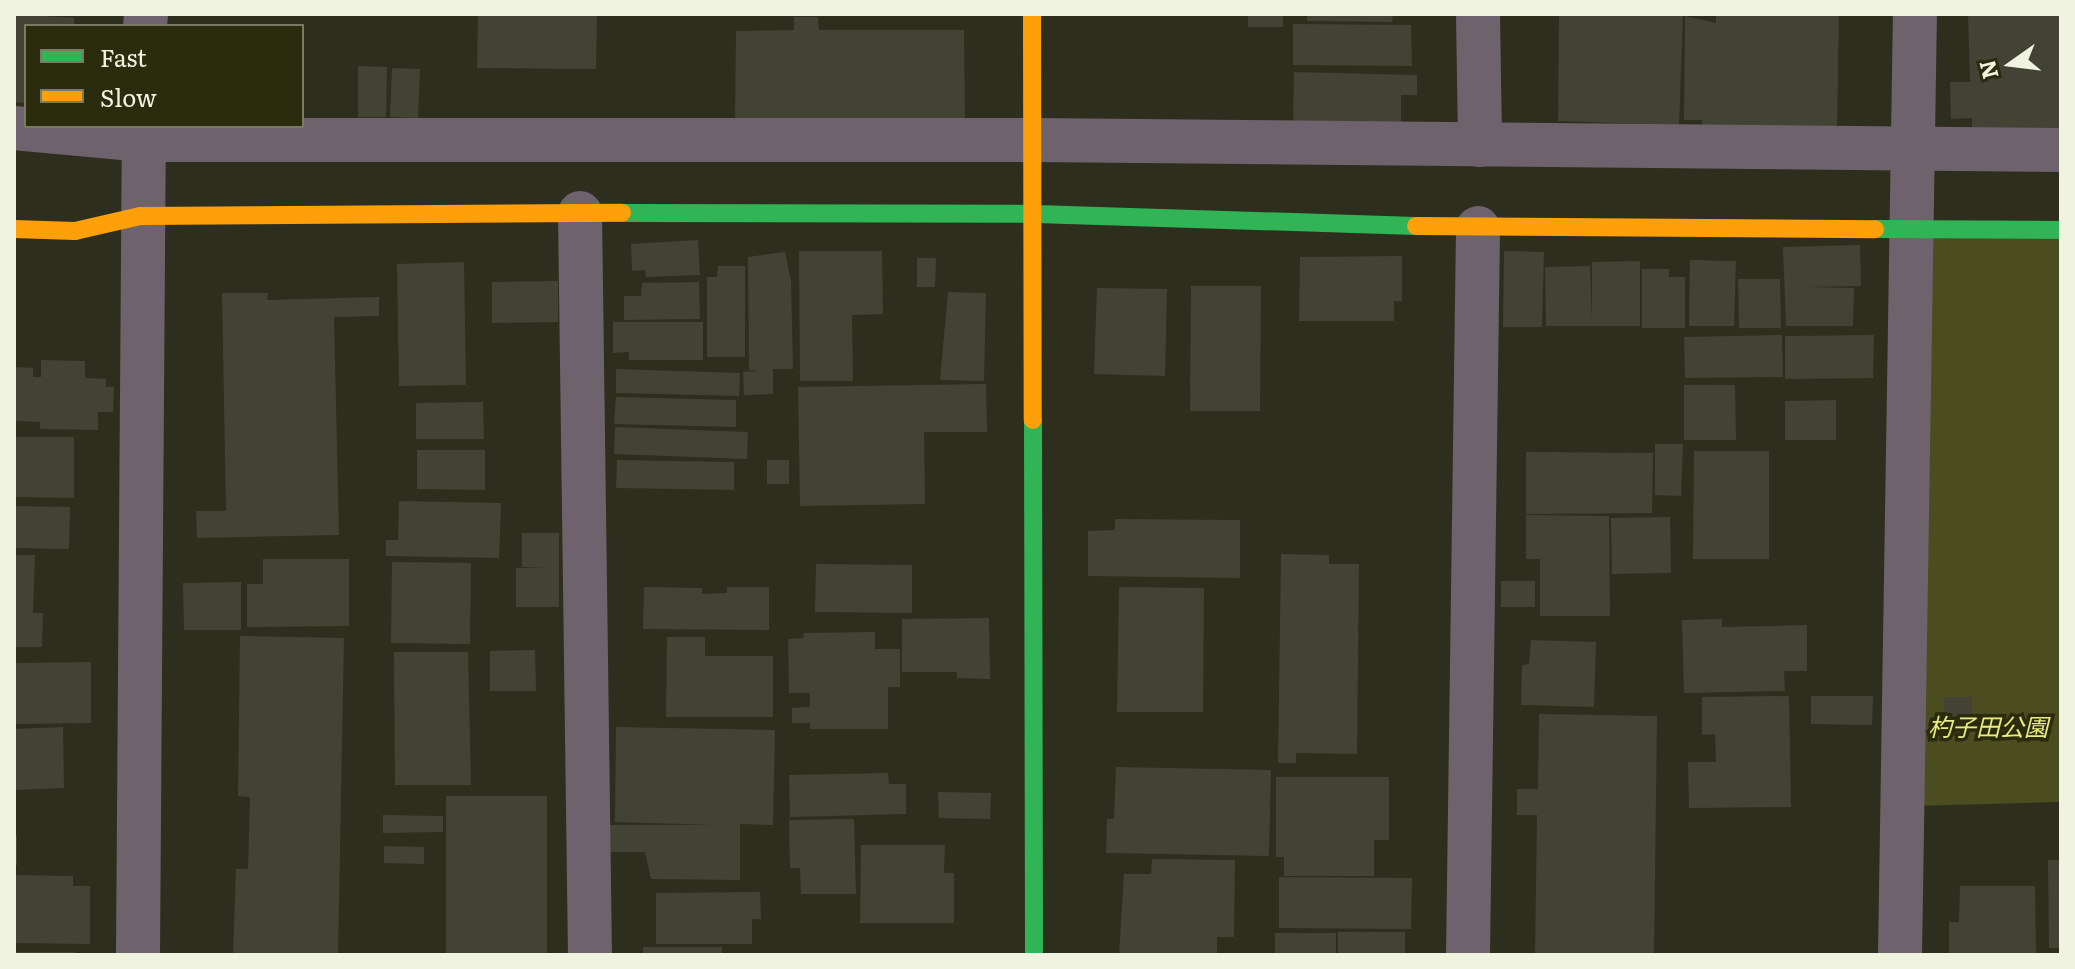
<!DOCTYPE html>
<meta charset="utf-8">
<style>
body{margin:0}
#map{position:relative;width:2075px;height:969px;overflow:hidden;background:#2e2e1e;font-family:Literata,"Noto Sans JP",serif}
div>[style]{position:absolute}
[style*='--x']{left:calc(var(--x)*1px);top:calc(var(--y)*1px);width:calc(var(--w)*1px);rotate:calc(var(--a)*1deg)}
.green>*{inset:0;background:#4b4d20}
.building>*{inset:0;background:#424335}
.street>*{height:44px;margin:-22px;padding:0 22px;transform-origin:22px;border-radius:22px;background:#6e636c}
.fast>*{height:18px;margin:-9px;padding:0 9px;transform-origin:9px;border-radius:9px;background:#30b455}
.slow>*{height:18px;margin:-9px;padding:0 9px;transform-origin:9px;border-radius:9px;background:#ff9f0a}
span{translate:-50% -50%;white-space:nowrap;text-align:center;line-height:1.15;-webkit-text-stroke:7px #2b2b0d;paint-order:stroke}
.park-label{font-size:24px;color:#e8eb7d;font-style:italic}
.frame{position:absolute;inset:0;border:16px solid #f1f3e1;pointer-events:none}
.legend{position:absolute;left:24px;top:24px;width:280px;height:104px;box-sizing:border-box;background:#2b2b0d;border:2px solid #7a7b62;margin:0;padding:10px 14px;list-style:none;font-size:24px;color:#f1f3e1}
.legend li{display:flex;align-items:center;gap:16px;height:40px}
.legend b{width:40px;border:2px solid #7a7b62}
.north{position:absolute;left:1971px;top:24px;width:80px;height:80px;-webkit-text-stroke:6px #2b2b0d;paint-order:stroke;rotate:256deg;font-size:22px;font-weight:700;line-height:32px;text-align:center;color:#f1f3e1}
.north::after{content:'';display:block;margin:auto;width:28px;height:36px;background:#f1f3e1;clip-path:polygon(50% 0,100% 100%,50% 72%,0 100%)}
</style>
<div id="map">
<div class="green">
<div style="clip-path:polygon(2061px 233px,2061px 802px,1912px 806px,1919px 234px)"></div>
</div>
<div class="building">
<div style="clip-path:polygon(14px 14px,74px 18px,74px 26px,26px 26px,26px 103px,14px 102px)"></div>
<div style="clip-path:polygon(478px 14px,597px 14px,596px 69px,477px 68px)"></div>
<div style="clip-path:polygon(1248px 14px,1283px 14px,1283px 27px,1248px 27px)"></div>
<div style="clip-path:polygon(1307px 14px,1393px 14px,1392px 22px,1307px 21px)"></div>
<div style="clip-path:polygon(1559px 14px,1683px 14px,1679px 125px,1558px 121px)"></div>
<div style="clip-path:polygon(1716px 14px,1839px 14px,1837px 127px,1701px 131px,1702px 120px,1684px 120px,1685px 16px,1716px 23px)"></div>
<div style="clip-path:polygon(1968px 14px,2061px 14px,2061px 128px,1972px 130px,1972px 118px,1951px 119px,1950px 82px,1970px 82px)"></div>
<div style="clip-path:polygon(794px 17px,818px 17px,819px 30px,964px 30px,965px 120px,735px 120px,736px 31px,794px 30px)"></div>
<div style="clip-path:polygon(1293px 24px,1411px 25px,1412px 66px,1293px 65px)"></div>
<div style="clip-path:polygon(358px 66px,387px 67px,386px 117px,358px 117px)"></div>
<div style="clip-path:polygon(392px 68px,420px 69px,418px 118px,390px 117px)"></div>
<div style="clip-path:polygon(1294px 72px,1417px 75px,1417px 95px,1401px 95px,1401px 129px,1293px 127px)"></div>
<div style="clip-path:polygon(698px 240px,700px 275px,646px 277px,645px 270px,632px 271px,631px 244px)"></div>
<div style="clip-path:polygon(1860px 245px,1861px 286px,1805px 287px,1854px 288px,1853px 326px,1786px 326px,1783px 247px)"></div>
<div style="clip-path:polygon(799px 251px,882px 251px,883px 314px,852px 315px,853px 381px,800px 381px)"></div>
<div style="clip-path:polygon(1504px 251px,1544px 252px,1542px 327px,1503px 327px)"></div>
<div style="clip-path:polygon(785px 252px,791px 281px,793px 369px,773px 369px,773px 394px,744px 395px,743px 372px,759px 371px,749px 370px,748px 257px)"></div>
<div style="clip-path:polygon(1402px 256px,1402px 301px,1394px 301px,1394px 321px,1299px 321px,1300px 257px)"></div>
<div style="clip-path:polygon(917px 258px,936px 258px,935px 287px,917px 287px)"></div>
<div style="clip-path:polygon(1690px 260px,1736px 261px,1734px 326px,1689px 326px)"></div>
<div style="clip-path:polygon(1640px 261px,1640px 326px,1546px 326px,1545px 267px,1590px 266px,1592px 321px,1592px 262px)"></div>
<div style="clip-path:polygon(464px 262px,466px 385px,399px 386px,397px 264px)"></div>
<div style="clip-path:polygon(718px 266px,745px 266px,745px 357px,707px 357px,707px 277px,717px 277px)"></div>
<div style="clip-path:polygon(1642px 269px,1669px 269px,1669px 277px,1685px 277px,1685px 328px,1642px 328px)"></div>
<div style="clip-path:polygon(1738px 279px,1780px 279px,1781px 328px,1739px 328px)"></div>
<div style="clip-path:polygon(558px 281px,558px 322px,492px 323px,492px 282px)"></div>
<div style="clip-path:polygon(699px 282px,700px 319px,624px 320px,624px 296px,641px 296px,642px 283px)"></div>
<div style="clip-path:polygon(1191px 286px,1261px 286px,1260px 411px,1190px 411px)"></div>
<div style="clip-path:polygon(1097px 288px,1167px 289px,1165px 376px,1094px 374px)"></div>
<div style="clip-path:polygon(948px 292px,986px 293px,984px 381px,940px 380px)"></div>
<div style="clip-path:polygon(222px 293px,268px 293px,267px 300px,379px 297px,379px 316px,334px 317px,339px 535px,197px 538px,196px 511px,226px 511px)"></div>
<div style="clip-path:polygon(613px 322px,703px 322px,703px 360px,629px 360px,629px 352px,613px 353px)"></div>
<div style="clip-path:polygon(1782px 335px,1783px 377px,1685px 378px,1684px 337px)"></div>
<div style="clip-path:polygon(1874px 335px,1873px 378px,1785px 379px,1785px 336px)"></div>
<div style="clip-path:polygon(41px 360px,85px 361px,85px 378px,106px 379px,106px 387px,114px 387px,113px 412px,98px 412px,98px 430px,40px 429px,40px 422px,14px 421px,14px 367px,33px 368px,33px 377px,41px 377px)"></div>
<div style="clip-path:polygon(616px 369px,740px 373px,739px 396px,616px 393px)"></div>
<div style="clip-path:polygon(986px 384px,987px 432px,924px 432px,925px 504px,800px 506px,798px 387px)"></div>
<div style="clip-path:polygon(1684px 385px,1735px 385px,1736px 440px,1684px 440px)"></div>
<div style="clip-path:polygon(616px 397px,736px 400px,736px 427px,614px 424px)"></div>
<div style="clip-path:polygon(1836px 400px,1836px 440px,1785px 440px,1785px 401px)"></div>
<div style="clip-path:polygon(483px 402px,484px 439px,416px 439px,416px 403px)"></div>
<div style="clip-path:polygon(615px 427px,748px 432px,747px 459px,614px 454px)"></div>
<div style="clip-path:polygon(14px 437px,74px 437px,74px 498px,14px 497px)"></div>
<div style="clip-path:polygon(1655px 444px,1683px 444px,1681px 496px,1655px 495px)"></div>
<div style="clip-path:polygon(417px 450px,485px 450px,485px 490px,417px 489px)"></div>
<div style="clip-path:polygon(1694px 451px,1769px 451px,1769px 559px,1693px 559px)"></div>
<div style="clip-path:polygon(1526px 452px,1653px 453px,1652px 513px,1526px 514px)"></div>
<div style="clip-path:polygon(617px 460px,734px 462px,734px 490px,616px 488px)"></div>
<div style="clip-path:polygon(767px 460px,789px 460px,789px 484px,767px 484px)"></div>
<div style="clip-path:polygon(399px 501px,501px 503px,499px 558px,386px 556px,386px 540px,398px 540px)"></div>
<div style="clip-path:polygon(14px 506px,70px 507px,69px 549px,14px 548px)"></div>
<div style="clip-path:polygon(1526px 515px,1609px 516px,1610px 616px,1540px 616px,1540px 559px,1526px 559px)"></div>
<div style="clip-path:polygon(1670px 517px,1671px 573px,1612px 574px,1611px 518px)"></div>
<div style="clip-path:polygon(1115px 519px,1240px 520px,1240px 578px,1088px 576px,1088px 531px,1115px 530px)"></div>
<div style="clip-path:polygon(522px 533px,559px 533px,559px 607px,516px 607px,516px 568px,544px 568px,522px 567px)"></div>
<div style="clip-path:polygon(1281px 554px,1329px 555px,1329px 564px,1359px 564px,1357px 754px,1296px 753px,1296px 763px,1278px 763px)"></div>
<div style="clip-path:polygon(14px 555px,35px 555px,33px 613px,43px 613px,42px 647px,14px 647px)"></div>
<div style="clip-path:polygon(263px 559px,349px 559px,349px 626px,247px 627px,247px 584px,263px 584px)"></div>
<div style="clip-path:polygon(392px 562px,471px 563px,470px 644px,391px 643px)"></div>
<div style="clip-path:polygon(816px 564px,912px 565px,912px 613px,815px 612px)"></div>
<div style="clip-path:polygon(1501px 581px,1535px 581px,1535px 607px,1501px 607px)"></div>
<div style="clip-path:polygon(241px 582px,241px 630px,184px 630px,183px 583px)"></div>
<div style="clip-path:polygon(644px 587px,702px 588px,702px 594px,727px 593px,727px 587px,769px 587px,769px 630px,643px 629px)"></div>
<div style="clip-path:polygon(1119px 587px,1204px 588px,1203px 712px,1117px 712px)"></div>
<div style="clip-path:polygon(989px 618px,990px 679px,957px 678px,957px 672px,902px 672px,902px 619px)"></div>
<div style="clip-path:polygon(1722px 619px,1722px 627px,1807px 625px,1807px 671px,1784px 671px,1785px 691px,1684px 693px,1682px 620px)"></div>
<div style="clip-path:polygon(875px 632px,875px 649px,900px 649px,900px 687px,888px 687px,888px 729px,810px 729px,810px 723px,792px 723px,792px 708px,810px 707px,810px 693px,789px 693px,788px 639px,804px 638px,803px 633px)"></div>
<div style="clip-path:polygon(240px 636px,344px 638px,338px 955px,233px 955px,236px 869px,248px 869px,250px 797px,238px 796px)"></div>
<div style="clip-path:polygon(667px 637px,705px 637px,705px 656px,773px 656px,773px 717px,666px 717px)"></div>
<div style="clip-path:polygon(1531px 640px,1596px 642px,1594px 707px,1521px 705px,1522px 665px,1529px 664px)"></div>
<div style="clip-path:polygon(535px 650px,536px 691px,490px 691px,490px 651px)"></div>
<div style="clip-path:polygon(394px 652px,468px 652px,471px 785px,395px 785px)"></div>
<div style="clip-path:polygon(91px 662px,91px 723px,14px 724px,14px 663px)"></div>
<div style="clip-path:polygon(1789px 696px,1791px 807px,1689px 808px,1688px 762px,1716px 762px,1715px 734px,1702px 735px,1702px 697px)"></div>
<div style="clip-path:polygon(1811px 696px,1873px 696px,1872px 725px,1811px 724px)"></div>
<div style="clip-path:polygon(1944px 697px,1972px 697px,1972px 721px,1944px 720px)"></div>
<div style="clip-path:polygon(1539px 714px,1657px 716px,1654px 955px,1535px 955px,1537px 815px,1517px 815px,1517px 789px,1538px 789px)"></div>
<div style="clip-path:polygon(63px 727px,64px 788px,14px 790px,14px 729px)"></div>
<div style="clip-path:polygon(616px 727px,775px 730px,773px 825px,740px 824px,740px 880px,651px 879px,645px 852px,610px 852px,609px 825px,715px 825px,615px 822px)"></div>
<div style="clip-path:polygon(1116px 767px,1271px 770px,1269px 856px,1106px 853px,1107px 819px,1114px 819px)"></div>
<div style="clip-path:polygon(888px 773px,889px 784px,906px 784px,906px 814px,790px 817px,789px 775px)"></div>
<div style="clip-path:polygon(1276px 777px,1389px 777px,1389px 840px,1374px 840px,1374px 876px,1284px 876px,1284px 857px,1276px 857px)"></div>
<div style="clip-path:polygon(938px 792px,991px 793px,990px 819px,939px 818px)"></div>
<div style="clip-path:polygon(446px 796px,547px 796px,547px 955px,446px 955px)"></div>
<div style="clip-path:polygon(383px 815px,443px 816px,443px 832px,383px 833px)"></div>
<div style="clip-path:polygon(854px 819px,856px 894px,801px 894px,800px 868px,790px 868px,789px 820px)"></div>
<div style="clip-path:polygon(14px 836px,17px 836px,17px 865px,14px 865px)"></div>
<div style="clip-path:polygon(861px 845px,945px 845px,944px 873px,954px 873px,954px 923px,860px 923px)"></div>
<div style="clip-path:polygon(384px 846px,424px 847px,424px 864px,384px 863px)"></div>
<div style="clip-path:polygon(1152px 859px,1235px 860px,1234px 937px,1217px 937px,1217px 955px,1119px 955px,1124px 874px,1151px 874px)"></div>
<div style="clip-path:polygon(2048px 860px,2061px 860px,2061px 948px,2049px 948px)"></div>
<div style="clip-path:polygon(14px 875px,73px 876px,73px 886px,90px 886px,90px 944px,14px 943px)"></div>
<div style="clip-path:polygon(1279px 877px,1412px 878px,1411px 929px,1279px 928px)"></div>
<div style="clip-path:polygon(1960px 886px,2035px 886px,2036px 955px,1949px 955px,1949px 922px,1959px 922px)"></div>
<div style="clip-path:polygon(760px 892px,761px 919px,752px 919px,752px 944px,656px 944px,656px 893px)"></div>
<div style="clip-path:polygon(1338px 932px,1405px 932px,1405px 955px,1338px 955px)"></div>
<div style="clip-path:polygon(1275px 933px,1336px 933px,1336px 955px,1275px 955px)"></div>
<div style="clip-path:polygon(643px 947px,722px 947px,722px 955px,643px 955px)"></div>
<div style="clip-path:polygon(14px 952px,75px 952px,75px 955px,14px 955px)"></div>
</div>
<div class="street">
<div style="--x:1478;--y:14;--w:131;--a:89.1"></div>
<div style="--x:145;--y:26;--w:12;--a:-85"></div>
<div style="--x:14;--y:128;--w:131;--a:5.3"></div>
<div style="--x:144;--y:140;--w:889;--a:0"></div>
<div style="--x:1033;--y:140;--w:1028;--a:0.56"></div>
<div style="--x:580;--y:213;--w:742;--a:89.23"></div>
<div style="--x:138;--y:955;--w:829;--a:-89.59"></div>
<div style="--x:1468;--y:955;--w:727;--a:-89.21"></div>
<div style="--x:1900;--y:955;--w:941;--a:-89.09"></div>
</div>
<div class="fast">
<div style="--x:622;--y:213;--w:414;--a:0.1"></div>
<div style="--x:1036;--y:214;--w:380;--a:1.8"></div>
<div style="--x:1875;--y:229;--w:186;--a:0.3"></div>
<div style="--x:1033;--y:420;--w:535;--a:89.89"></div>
</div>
<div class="slow">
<div style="--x:1032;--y:14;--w:406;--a:89.9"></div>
<div style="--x:1416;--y:226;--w:459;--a:0.4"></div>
<div style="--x:14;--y:229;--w:61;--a:1.9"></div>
<div style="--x:75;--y:231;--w:67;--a:-13"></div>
<div style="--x:140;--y:216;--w:482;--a:-0.4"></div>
</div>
<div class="park-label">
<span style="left:1988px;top:726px">杓子田公園</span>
</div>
<div class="frame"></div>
<ul class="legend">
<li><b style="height:10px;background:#30b455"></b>Fast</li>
<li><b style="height:10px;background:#ff9f0a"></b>Slow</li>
</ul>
<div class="north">N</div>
</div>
